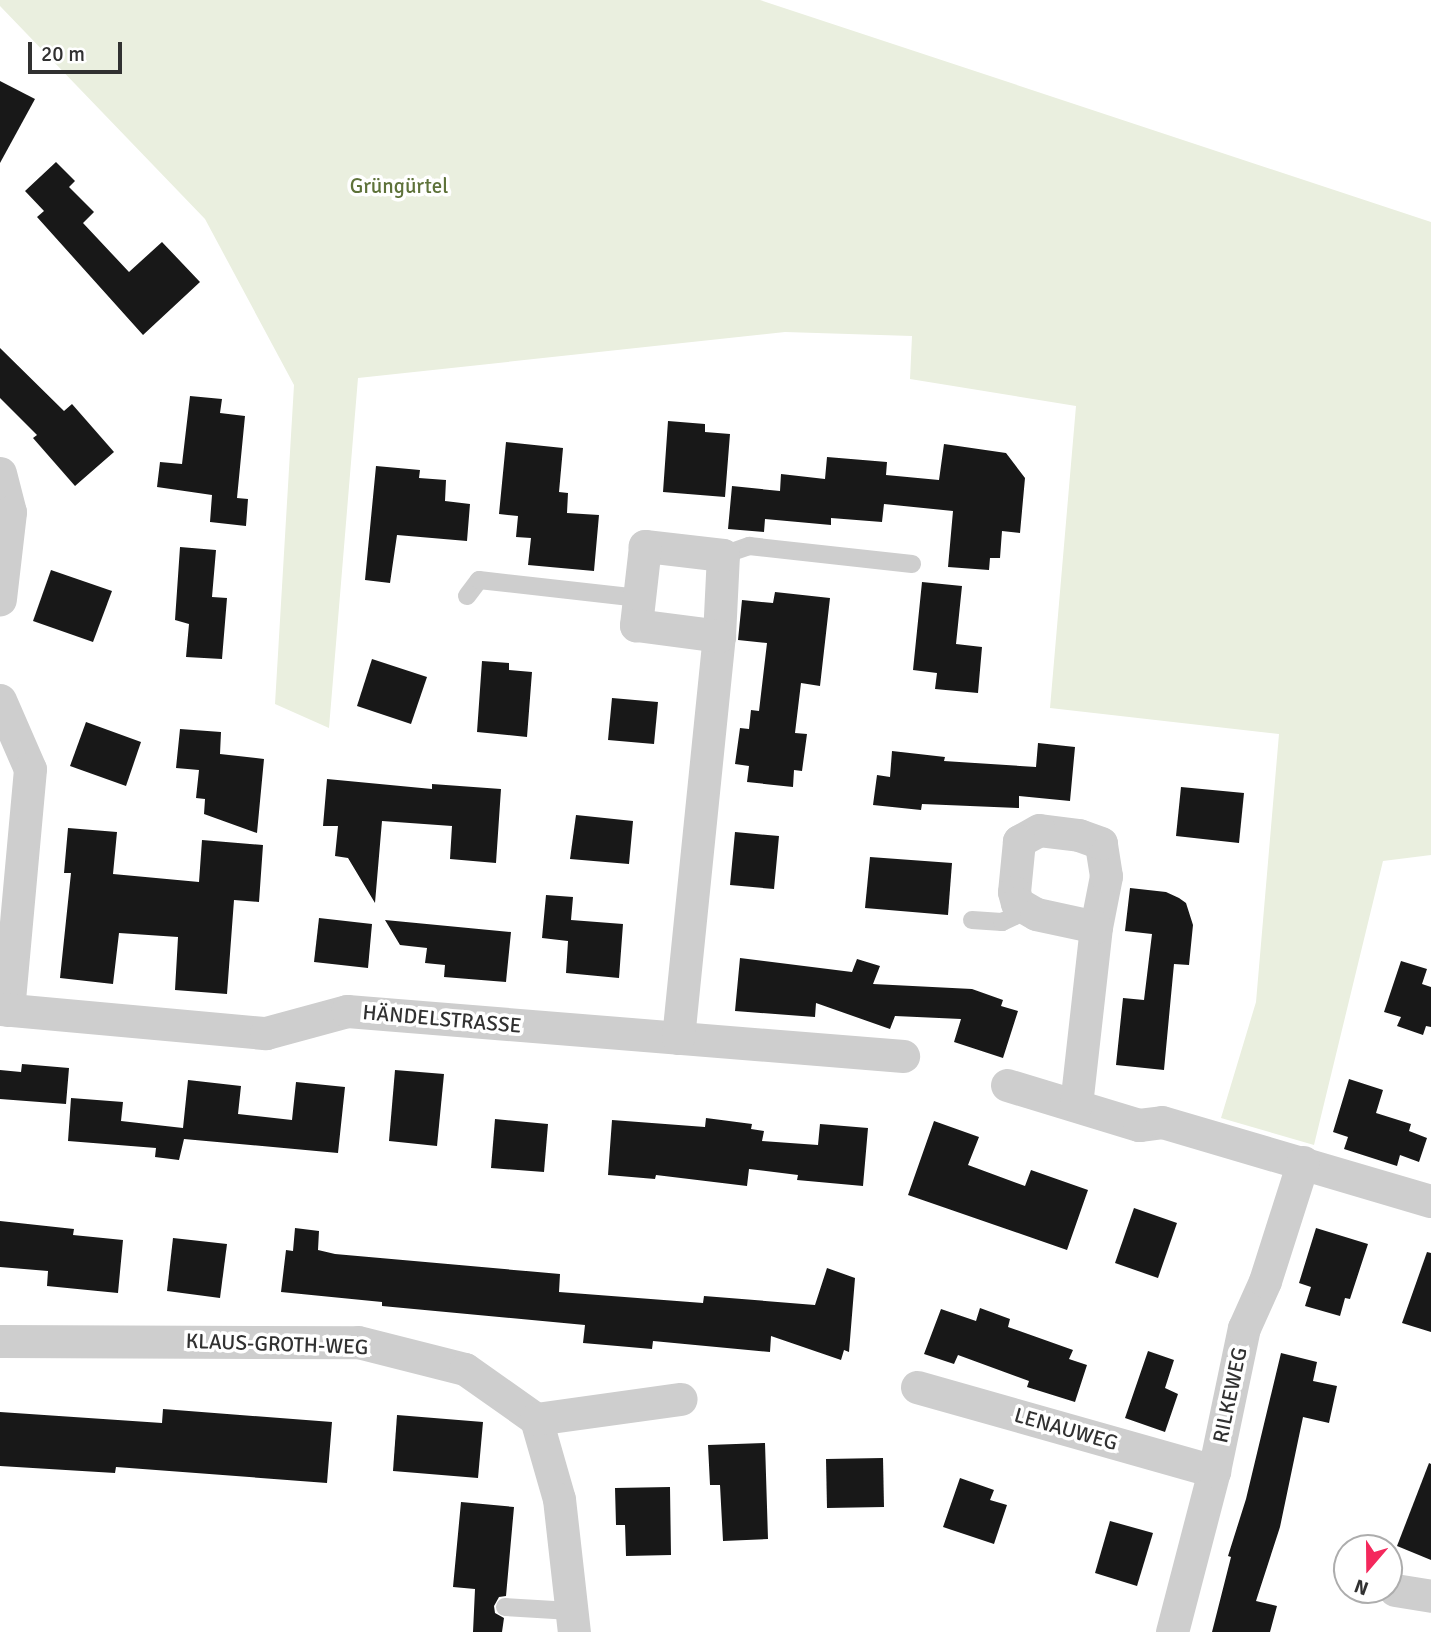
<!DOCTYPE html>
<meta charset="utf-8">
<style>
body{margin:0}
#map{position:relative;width:1431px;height:1632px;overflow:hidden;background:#fff;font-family:Signika,sans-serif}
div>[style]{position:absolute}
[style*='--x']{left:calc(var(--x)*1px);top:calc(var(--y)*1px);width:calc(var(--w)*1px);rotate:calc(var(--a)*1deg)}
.green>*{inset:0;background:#eaefdf}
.building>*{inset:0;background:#181818}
.lane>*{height:18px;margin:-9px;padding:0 9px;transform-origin:9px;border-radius:9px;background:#cecece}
.street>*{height:33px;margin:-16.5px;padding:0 16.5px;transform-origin:16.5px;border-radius:16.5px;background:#cecece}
span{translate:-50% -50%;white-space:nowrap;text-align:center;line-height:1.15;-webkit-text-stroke:7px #fff;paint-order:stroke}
.park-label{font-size:21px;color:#5e723a}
.street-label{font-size:21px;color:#313131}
.north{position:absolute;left:1333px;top:1534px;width:70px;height:70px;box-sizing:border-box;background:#fff;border:2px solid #adadad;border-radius:50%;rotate:200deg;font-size:19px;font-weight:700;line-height:28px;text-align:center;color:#313131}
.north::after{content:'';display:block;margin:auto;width:24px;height:32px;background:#f4285c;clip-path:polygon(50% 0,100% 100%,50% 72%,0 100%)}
.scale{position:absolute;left:28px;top:42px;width:94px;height:32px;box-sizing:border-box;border:4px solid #313131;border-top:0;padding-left:9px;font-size:21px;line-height:24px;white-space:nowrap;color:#313131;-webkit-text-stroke:5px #fff;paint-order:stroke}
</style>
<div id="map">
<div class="green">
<div style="clip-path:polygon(0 0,760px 0,1431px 222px,1431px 855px,1383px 861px,1314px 1145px,1221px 1118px,1256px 1002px,1279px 734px,1050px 708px,1076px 406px,910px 379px,912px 336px,785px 332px,358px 378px,329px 728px,275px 704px,294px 385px,205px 219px,0 6px)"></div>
</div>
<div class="building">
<div style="clip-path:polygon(0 81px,35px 99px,0 163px)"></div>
<div style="clip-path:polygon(56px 162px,75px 181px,69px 187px,94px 212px,83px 223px,129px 272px,162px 242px,200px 282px,143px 335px,37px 217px,44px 211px,25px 191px)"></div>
<div style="clip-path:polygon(0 348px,64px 411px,72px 404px,114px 452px,75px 486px,33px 438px,37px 435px,0 398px)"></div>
<div style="clip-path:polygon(190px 396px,222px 399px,220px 413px,245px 416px,237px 498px,248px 499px,246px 526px,210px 522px,212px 495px,157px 487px,160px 462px,182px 464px)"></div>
<div style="clip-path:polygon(668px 421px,705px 424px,705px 432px,730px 434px,725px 497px,663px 492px)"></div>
<div style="clip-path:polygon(506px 442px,563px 448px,559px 492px,568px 493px,567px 513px,599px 515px,594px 571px,528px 565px,531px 538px,516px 537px,518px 516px,499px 514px)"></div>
<div style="clip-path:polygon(944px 444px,1006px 453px,1025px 478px,1020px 533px,1002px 531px,1000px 558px,990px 558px,989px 570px,948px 567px,953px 511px,884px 504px,882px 522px,831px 518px,831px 525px,765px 519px,764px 532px,728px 529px,732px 486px,780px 491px,781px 474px,825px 479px,827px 457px,887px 462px,886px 475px,939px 480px)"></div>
<div style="clip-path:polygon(376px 466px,420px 470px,419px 478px,446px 480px,445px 501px,470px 504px,467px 541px,397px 535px,390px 583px,365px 580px)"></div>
<div style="clip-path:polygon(180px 547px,216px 550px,212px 597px,227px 598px,222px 659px,186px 657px,189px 624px,175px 620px)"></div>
<div style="clip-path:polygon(51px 570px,112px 591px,93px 642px,33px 621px)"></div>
<div style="clip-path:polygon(922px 582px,962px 586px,956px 644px,982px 647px,978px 693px,935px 689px,937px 673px,913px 670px)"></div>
<div style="clip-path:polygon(775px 592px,830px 598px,820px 686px,801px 683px,795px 733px,807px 734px,802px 771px,794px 770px,793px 787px,747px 782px,749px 766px,735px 764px,740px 728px,749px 729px,751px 710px,759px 711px,767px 643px,738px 640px,742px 600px,773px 603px)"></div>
<div style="clip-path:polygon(372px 659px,427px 677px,411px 724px,357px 706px)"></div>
<div style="clip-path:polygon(482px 661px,509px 663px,509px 670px,532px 672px,527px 737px,477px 732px)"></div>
<div style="clip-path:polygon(612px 698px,658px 702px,654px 744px,608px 740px)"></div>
<div style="clip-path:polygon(86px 722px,141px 742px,126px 786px,70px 766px)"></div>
<div style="clip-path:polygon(180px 729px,221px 732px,220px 754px,264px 759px,257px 833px,204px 814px,205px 799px,196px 798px,199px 770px,176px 768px)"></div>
<div style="clip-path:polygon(1038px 743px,1075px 747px,1070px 801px,1019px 796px,1019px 808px,922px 804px,921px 810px,873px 805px,877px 775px,890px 777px,892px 751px,945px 757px,944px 761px,1036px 767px)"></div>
<div style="clip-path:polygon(327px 779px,432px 789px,432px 784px,501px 789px,496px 863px,450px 859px,452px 826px,382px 821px,375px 903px,348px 858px,335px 856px,338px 826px,323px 826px)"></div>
<div style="clip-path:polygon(1181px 787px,1244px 793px,1239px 843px,1176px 836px)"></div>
<div style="clip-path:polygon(576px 815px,633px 821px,629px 864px,570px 859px)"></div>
<div style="clip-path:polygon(68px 828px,117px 832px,113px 874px,199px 882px,202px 840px,263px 845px,259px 902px,234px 900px,227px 994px,175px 990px,178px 937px,119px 933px,113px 984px,60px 978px,71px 873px,64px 873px)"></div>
<div style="clip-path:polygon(735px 832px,779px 836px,774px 889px,730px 885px)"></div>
<div style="clip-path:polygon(870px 857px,952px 863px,948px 915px,865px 908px)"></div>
<div style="clip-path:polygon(1130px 888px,1166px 892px,1179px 898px,1186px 903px,1193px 925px,1189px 965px,1174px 964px,1164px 1070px,1116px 1065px,1123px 998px,1144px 1000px,1152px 934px,1125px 931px)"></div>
<div style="clip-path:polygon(546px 895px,573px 897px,571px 920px,623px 924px,619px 978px,566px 973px,568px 941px,542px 938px)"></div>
<div style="clip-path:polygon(319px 918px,372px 924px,368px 968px,314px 962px)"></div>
<div style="clip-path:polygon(385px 920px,511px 932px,506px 982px,444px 977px,445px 965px,425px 963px,427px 948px,400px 945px)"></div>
<div style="clip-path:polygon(740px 958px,852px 972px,857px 959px,880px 966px,873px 984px,972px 989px,1003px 1000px,1001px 1006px,1018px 1011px,1003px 1058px,954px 1042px,961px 1019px,895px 1016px,890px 1029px,816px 1003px,815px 1017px,735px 1011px)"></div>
<div style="clip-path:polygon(1401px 961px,1427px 969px,1422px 984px,1431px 987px,1431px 1027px,1426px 1026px,1423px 1035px,1397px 1026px,1401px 1017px,1384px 1012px)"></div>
<div style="clip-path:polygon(22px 1064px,69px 1068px,66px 1104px,0 1099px,0 1070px,21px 1072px)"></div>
<div style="clip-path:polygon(395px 1070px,444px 1074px,437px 1146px,389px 1141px)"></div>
<div style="clip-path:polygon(1349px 1079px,1383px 1090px,1376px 1113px,1411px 1124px,1409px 1131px,1427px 1138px,1419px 1162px,1400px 1155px,1397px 1166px,1344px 1149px,1348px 1137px,1333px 1132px)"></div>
<div style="clip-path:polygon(188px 1080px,241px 1086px,238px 1114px,292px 1120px,296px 1082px,345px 1087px,338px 1153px,184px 1139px,179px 1160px,155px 1157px,156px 1148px,68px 1141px,71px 1098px,123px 1102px,121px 1121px,183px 1128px)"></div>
<div style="clip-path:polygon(706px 1118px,752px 1124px,751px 1129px,764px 1131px,762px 1141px,818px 1145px,820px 1124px,868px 1128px,863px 1186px,797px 1180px,798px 1175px,749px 1169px,747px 1186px,656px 1175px,655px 1179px,608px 1175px,612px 1120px,705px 1127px)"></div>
<div style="clip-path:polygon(495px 1119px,548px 1124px,544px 1172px,491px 1168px)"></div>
<div style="clip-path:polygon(934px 1121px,979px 1137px,968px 1165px,1025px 1186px,1031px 1170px,1088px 1190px,1067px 1250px,908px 1195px)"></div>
<div style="clip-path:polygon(1134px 1208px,1177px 1223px,1158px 1278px,1115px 1263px)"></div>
<div style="clip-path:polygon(0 1221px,74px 1229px,73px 1235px,123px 1240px,118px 1293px,47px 1286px,48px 1271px,0 1267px)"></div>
<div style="clip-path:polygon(295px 1228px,319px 1231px,318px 1250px,335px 1254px,560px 1274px,559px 1292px,703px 1303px,704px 1296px,815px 1305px,827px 1268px,855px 1278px,849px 1352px,844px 1350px,841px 1360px,771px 1336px,770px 1352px,653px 1341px,652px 1349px,583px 1343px,585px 1325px,382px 1306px,382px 1302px,281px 1292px,286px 1250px,293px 1251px)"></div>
<div style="clip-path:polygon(1316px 1228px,1368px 1244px,1350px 1299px,1345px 1298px,1340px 1316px,1305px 1306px,1311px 1287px,1299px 1283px)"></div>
<div style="clip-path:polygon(173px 1238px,227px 1244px,220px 1298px,167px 1291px)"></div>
<div style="clip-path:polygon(1427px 1252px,1431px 1253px,1431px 1332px,1402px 1323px)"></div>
<div style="clip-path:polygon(980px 1308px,1010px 1319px,1008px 1327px,1073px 1350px,1069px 1359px,1087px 1365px,1075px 1402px,1027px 1387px,1029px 1381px,958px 1355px,954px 1364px,924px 1354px,941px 1309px,976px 1321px)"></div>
<div style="clip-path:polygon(1148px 1351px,1174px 1360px,1165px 1388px,1178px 1394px,1165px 1432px,1125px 1418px)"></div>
<div style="clip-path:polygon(1281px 1353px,1317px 1362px,1313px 1381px,1337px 1386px,1329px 1423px,1303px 1417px,1280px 1527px,1256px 1601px,1277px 1606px,1270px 1632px,1212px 1632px,1231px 1557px,1228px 1556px,1246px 1499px)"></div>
<div style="clip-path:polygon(163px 1409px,332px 1422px,327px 1483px,116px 1467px,115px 1473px,0 1466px,0 1412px,162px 1423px)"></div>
<div style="clip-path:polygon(397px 1415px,483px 1422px,478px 1478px,393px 1471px)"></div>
<div style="clip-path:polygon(765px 1443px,768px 1539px,723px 1541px,720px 1485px,710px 1485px,708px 1445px)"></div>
<div style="clip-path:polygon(883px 1458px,884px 1507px,827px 1508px,826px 1459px)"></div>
<div style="clip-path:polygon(1429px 1463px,1431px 1464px,1431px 1560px,1397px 1546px)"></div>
<div style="clip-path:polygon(960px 1478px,994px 1490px,990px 1500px,1007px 1505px,994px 1544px,943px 1527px)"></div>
<div style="clip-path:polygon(670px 1487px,671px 1555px,626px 1556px,625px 1525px,616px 1525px,615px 1488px)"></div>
<div style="clip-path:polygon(461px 1502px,514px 1507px,506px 1596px,499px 1597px,494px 1606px,495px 1613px,504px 1618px,502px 1632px,473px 1632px,475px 1589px,453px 1587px)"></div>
<div style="clip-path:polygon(1110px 1521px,1153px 1533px,1137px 1586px,1095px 1573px)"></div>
</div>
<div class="lane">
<div style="--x:723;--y:555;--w:28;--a:-19"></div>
<div style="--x:749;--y:546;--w:164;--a:6.3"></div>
<div style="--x:467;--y:596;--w:20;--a:-53"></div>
<div style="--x:479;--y:580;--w:161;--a:6.4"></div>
<div style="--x:972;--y:920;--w:30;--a:4"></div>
<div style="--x:1002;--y:922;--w:14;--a:-25"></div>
<div style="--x:1015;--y:916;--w:13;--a:-45"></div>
<div style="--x:505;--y:1607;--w:66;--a:3.5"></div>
</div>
<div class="street">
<div style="--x:0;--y:473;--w:40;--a:75.6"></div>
<div style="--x:10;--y:512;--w:88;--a:96.6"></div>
<div style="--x:0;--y:700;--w:75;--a:66.5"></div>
<div style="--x:30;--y:769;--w:242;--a:95.2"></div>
<div style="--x:0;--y:1009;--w:267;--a:5.2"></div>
<div style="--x:266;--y:1033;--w:84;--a:-15.2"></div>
<div style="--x:347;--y:1011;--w:558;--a:4.63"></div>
<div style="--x:678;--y:1038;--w:404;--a:-84.2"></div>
<div style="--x:719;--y:636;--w:81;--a:-87.2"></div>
<div style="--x:723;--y:555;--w:79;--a:-173.4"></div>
<div style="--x:645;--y:546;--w:80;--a:96.5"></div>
<div style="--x:636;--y:625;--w:84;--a:7.5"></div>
<div style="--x:1007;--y:1085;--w:138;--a:16.9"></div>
<div style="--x:1139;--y:1125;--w:23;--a:-7"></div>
<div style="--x:1162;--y:1122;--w:280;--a:16.4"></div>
<div style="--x:1076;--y:1105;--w:179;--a:-83.6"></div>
<div style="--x:1096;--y:927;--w:52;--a:-78.9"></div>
<div style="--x:1106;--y:876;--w:33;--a:-99"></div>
<div style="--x:1101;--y:843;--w:23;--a:-160"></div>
<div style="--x:1079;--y:835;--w:40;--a:-172.9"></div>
<div style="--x:1039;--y:830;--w:23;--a:151"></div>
<div style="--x:1019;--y:841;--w:51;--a:95.6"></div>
<div style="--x:1014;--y:892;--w:11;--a:75"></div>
<div style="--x:1017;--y:903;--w:22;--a:30"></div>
<div style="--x:1036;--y:914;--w:61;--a:12.2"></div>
<div style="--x:0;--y:1341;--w:358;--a:0.2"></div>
<div style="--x:358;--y:1342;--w:110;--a:14.2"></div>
<div style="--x:465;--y:1369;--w:87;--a:35.2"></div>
<div style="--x:536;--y:1419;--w:83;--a:74"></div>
<div style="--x:559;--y:1499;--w:134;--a:83.6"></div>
<div style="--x:917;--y:1387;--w:309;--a:15.8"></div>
<div style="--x:536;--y:1419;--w:146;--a:-7.9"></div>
<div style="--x:1395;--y:1590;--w:36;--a:9"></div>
<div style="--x:1172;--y:1632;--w:166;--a:-75.4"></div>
<div style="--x:1214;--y:1471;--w:146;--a:-78.2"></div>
<div style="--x:1244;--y:1328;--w:51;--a:-65.9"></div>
<div style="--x:1265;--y:1281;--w:125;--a:-72.3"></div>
</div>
<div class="park-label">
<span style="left:399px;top:186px">Grüngürtel</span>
</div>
<div class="street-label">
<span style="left:442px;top:1019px;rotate:5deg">HÄNDELSTRASSE</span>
<span style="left:277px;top:1344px;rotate:2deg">KLAUS-GROTH-WEG</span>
<span style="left:1230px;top:1395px;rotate:-78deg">RILKEWEG</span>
<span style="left:1066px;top:1429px;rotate:16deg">LENAUWEG</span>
</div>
<div class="north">N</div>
<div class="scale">20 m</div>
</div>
